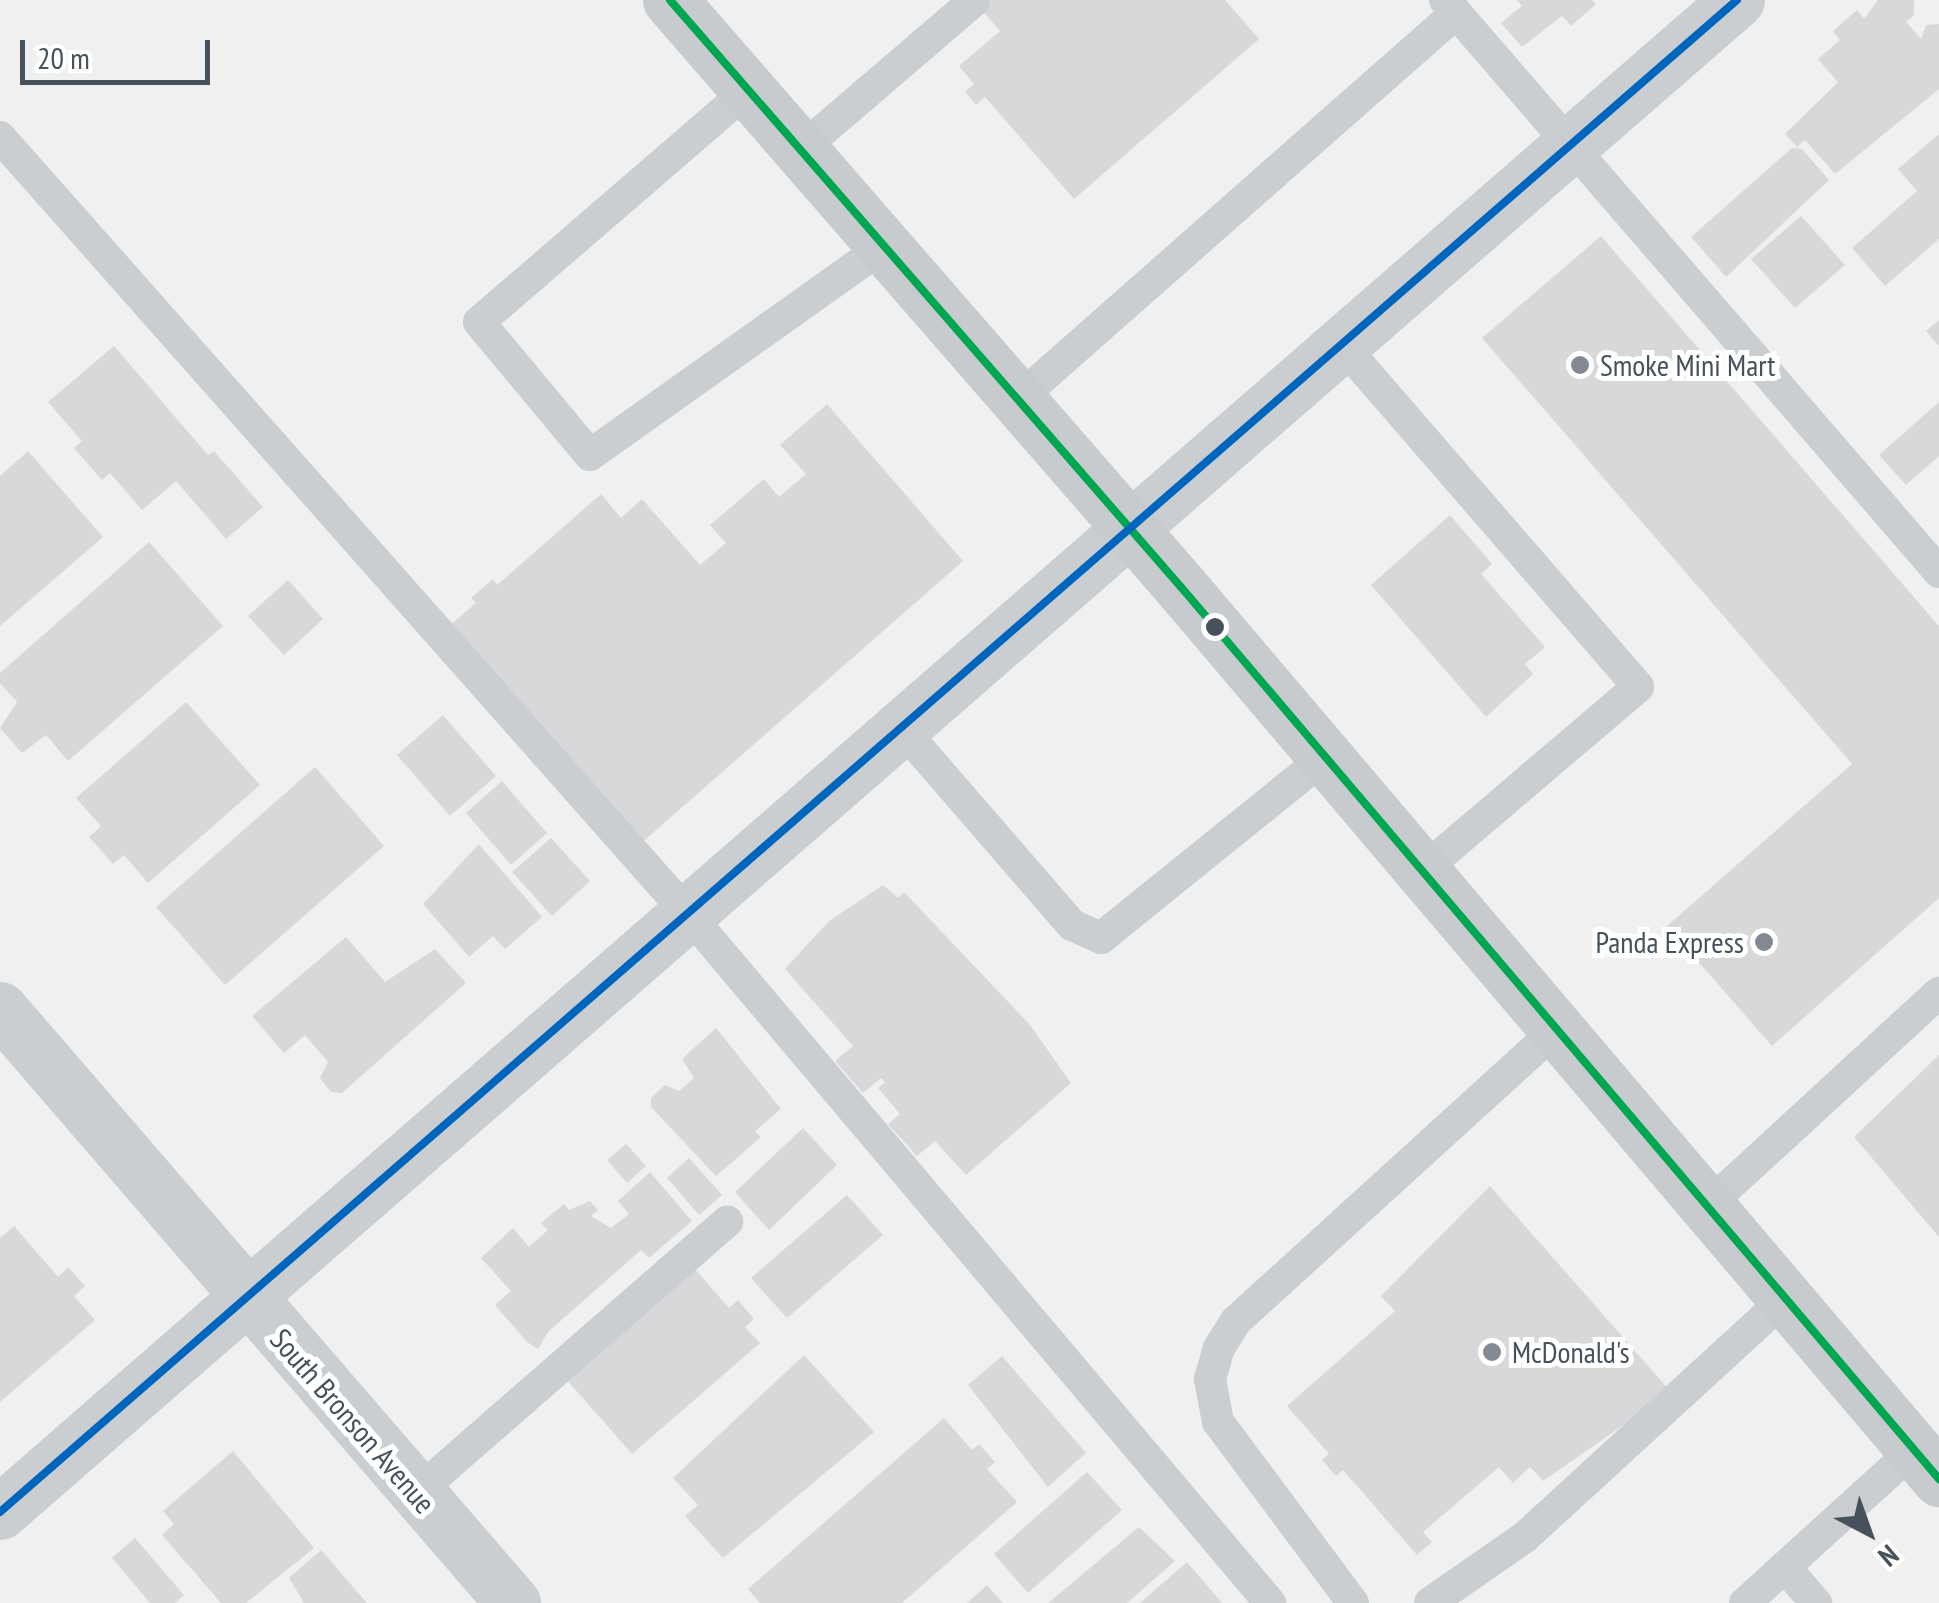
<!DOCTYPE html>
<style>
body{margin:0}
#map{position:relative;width:1939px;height:1603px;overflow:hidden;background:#f0f0f0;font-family:"PT Sans Narrow",sans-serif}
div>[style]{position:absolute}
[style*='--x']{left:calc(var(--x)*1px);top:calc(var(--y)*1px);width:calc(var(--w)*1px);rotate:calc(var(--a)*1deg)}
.building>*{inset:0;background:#d8d8da}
.lane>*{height:32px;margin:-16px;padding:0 16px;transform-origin:16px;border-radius:16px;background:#cbced1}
.street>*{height:55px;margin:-27.5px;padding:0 27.5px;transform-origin:27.5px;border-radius:27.5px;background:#cbced1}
.primary>*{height:55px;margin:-27.5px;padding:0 27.5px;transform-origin:27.5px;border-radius:27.5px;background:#c7cbce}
.bus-1>*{height:8px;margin:-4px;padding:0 4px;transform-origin:4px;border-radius:4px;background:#00a651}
.bus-2>*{height:8px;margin:-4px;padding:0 4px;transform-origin:4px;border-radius:4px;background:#0065bd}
.dots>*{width:28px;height:28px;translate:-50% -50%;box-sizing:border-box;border:5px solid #fff;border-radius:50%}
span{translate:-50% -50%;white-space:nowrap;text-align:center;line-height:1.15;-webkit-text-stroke:10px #fff;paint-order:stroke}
.poi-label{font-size:30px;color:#47515c}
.left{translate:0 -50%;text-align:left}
.right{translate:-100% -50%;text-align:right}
.street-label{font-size:30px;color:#47515c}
.north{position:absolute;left:1819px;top:1483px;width:100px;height:100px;-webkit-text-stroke:8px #fff;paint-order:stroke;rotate:139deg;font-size:28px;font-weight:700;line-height:40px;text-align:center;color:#47515c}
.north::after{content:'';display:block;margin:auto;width:35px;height:45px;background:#47515c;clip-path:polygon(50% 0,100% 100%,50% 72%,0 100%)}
.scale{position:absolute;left:20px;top:40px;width:190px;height:45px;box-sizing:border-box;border:5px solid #47515c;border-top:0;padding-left:12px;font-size:30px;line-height:35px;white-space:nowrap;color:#47515c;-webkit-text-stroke:8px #fff;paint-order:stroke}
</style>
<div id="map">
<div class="building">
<div style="clip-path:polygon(973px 0,1225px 0,1259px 39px,1074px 199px,985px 97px,976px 105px,965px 92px,974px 84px,959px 66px,1000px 31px)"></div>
<div style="clip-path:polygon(1517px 0,1592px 0,1596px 4px,1571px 26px,1562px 16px,1522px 47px,1501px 23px,1522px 6px)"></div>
<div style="clip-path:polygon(1878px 0,1914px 0,1914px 15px,1906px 22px,1921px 39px,1926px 25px,1939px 24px,1939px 89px,1835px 174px,1805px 140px,1797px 147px,1785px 134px,1838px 82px,1818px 59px,1840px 40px,1833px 31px,1857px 10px,1864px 19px)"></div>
<div style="clip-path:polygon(1939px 134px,1939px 239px,1885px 286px,1852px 248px,1917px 191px,1898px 169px)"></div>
<div style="clip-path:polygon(1792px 148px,1802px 149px,1829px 180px,1726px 277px,1691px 237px)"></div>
<div style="clip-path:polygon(1801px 216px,1845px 265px,1795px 308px,1751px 259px)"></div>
<div style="clip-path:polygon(1601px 236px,1939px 626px,1939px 898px,1772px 1046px,1667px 926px,1852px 764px,1482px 338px)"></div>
<div style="clip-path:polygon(1939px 320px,1939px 346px,1926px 331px)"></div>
<div style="clip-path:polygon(114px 346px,208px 455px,214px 451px,263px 507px,226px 539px,176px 481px,142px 510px,110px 473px,102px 480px,74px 448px,82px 441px,48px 402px)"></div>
<div style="clip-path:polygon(1939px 402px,1939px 456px,1906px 485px,1879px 455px)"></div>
<div style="clip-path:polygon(827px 404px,963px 561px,638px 846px,448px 627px,476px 603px,471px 598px,493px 579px,497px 585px,601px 494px,621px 518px,642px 499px,700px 565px,726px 543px,710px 525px,764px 479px,779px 497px,806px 474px,780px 445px)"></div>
<div style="clip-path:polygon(28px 451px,103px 537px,0 626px,0 476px)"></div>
<div style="clip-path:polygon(1450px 515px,1492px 564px,1481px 574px,1545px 647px,1525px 664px,1533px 674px,1486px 717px,1371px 585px)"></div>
<div style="clip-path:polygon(149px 542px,223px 626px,68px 761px,46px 735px,22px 753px,0 728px,17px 702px,0 683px,0 673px)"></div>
<div style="clip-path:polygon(288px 580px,323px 619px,284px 655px,248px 616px)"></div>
<div style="clip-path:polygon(186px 702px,260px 785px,148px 883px,124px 855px,113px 864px,89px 837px,101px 826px,76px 798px)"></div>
<div style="clip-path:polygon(443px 715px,496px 776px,450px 816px,397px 755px)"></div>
<div style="clip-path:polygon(315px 767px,384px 846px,225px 985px,156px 907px)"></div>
<div style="clip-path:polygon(502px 781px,547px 833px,511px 865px,466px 813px)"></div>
<div style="clip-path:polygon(551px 838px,590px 881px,552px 916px,512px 872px)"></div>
<div style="clip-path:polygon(479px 844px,542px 917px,505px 949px,493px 936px,469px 957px,423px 904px)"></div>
<div style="clip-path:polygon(883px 885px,898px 898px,904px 892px,1030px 1025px,1071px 1083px,966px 1175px,935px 1141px,917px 1156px,888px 1124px,900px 1114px,878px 1088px,885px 1082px,881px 1078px,863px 1093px,835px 1061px,853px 1046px,785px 969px,829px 921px)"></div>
<div style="clip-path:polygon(346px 937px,385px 982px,435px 949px,466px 983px,342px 1093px,331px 1092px,320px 1078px,328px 1062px,305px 1035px,284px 1053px,252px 1016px)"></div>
<div style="clip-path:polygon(716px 1028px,781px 1109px,755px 1131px,761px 1137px,716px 1176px,651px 1107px,651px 1098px,665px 1085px,679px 1091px,694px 1078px,682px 1059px)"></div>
<div style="clip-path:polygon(1939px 1055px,1939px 1237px,1854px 1137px)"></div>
<div style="clip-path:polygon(803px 1128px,837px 1165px,769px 1230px,735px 1192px)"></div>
<div style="clip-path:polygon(626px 1144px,646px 1166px,627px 1183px,607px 1160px)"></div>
<div style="clip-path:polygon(689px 1158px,722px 1195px,699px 1215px,667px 1178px)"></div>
<div style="clip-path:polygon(650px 1172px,692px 1221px,649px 1258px,641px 1250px,548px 1332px,538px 1349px,527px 1342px,495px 1305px,511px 1291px,481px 1258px,513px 1228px,529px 1247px,548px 1230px,541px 1223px,564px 1204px,569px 1210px,590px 1201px,598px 1210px,591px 1216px,611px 1228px,629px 1214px,618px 1201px)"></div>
<div style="clip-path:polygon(1490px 1186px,1671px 1392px,1543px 1481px,1530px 1467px,1513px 1483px,1499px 1467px,1423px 1532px,1432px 1542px,1417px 1555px,1343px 1470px,1336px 1476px,1322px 1460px,1329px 1454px,1287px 1406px,1395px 1311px,1381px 1296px)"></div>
<div style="clip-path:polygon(847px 1195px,883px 1235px,787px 1318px,751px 1278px)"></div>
<div style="clip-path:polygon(14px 1226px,58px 1277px,68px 1267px,85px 1286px,74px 1296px,95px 1320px,0 1402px,0 1238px)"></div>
<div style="clip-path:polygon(694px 1268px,729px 1308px,738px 1300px,754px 1319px,745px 1327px,760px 1343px,632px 1454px,566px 1379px)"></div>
<div style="clip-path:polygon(804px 1355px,874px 1432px,723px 1558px,685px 1516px,698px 1505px,673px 1478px)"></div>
<div style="clip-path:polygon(1002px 1356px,1086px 1453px,1048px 1487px,968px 1385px)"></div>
<div style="clip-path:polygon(944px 1418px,972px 1450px,979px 1444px,995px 1462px,987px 1469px,1017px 1502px,902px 1603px,760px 1603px,748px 1589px)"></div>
<div style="clip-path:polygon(233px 1451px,314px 1548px,246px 1603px,221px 1603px,162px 1535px,174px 1524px,163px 1511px)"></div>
<div style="clip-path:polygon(1087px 1472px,1122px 1510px,1028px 1593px,994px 1554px)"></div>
<div style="clip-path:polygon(1139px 1527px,1175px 1561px,1127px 1603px,1048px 1603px)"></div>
<div style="clip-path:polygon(135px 1538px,184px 1595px,175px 1603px,150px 1603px,112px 1558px)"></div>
<div style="clip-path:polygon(321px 1550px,367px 1603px,304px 1603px,289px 1578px)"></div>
<div style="clip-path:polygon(1187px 1562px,1222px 1603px,1140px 1603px)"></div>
<div style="clip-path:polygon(987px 1585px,1003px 1603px,967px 1603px)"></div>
</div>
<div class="lane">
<div style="--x:1445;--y:0;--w:756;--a:49.18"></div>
<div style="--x:748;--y:90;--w:355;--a:139.2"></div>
<div style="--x:479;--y:322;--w:173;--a:50.2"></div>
<div style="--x:590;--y:455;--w:361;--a:-35.4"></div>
<div style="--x:0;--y:137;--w:1039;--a:48.47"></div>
<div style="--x:689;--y:915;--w:901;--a:49.82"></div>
<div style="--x:800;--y:150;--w:229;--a:-40.6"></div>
<div style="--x:1344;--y:347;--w:449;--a:49.1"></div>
<div style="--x:1638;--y:687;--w:285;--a:139.6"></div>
<div style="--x:1017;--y:400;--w:585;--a:-41.4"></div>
<div style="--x:903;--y:730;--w:258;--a:49.1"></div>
<div style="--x:1072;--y:925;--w:32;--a:24"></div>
<div style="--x:1101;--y:938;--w:287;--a:-38.9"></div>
<div style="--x:1707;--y:1206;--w:315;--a:-42.6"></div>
<div style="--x:416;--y:1493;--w:413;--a:-41.1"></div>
<div style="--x:1785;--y:1567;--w:48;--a:49.3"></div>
<div style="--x:1353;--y:1603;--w:226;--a:-126.7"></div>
<div style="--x:1218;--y:1422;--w:44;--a:-100.5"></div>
<div style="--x:1210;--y:1379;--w:32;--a:-74"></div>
<div style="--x:1219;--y:1348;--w:32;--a:-58"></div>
<div style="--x:1236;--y:1321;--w:433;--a:-42.3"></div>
<div style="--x:1430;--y:1603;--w:116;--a:-34.8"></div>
<div style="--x:1525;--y:1537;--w:352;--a:-42.5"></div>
<div style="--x:1745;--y:1603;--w:228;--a:-42.2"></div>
</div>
<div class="street">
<div style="--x:0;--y:1009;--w:785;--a:49.18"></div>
<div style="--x:0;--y:1512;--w:2303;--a:-41.04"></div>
</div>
<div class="primary">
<div style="--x:670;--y:0;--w:778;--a:48.96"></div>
<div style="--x:1181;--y:587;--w:1171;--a:49.64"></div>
</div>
<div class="bus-1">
<div style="--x:670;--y:0;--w:778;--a:48.96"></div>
<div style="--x:1181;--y:587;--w:1171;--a:49.64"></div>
</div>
<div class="bus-2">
<div style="--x:0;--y:1512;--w:2303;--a:-41.04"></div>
</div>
<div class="dots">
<div style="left:1580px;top:365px;background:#828990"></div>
<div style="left:1215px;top:627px;background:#47515c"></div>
<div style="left:1764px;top:942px;background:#828990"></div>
<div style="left:1492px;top:1352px;background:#828990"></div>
</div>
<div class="poi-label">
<span class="left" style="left:1600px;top:365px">Smoke Mini Mart</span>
<span class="right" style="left:1744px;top:942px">Panda Express</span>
<span class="left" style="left:1512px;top:1352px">McDonald's</span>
</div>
<div class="street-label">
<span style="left:353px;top:1421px;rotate:49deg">South Bronson Avenue</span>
</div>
<div class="north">N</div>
<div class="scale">20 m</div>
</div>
